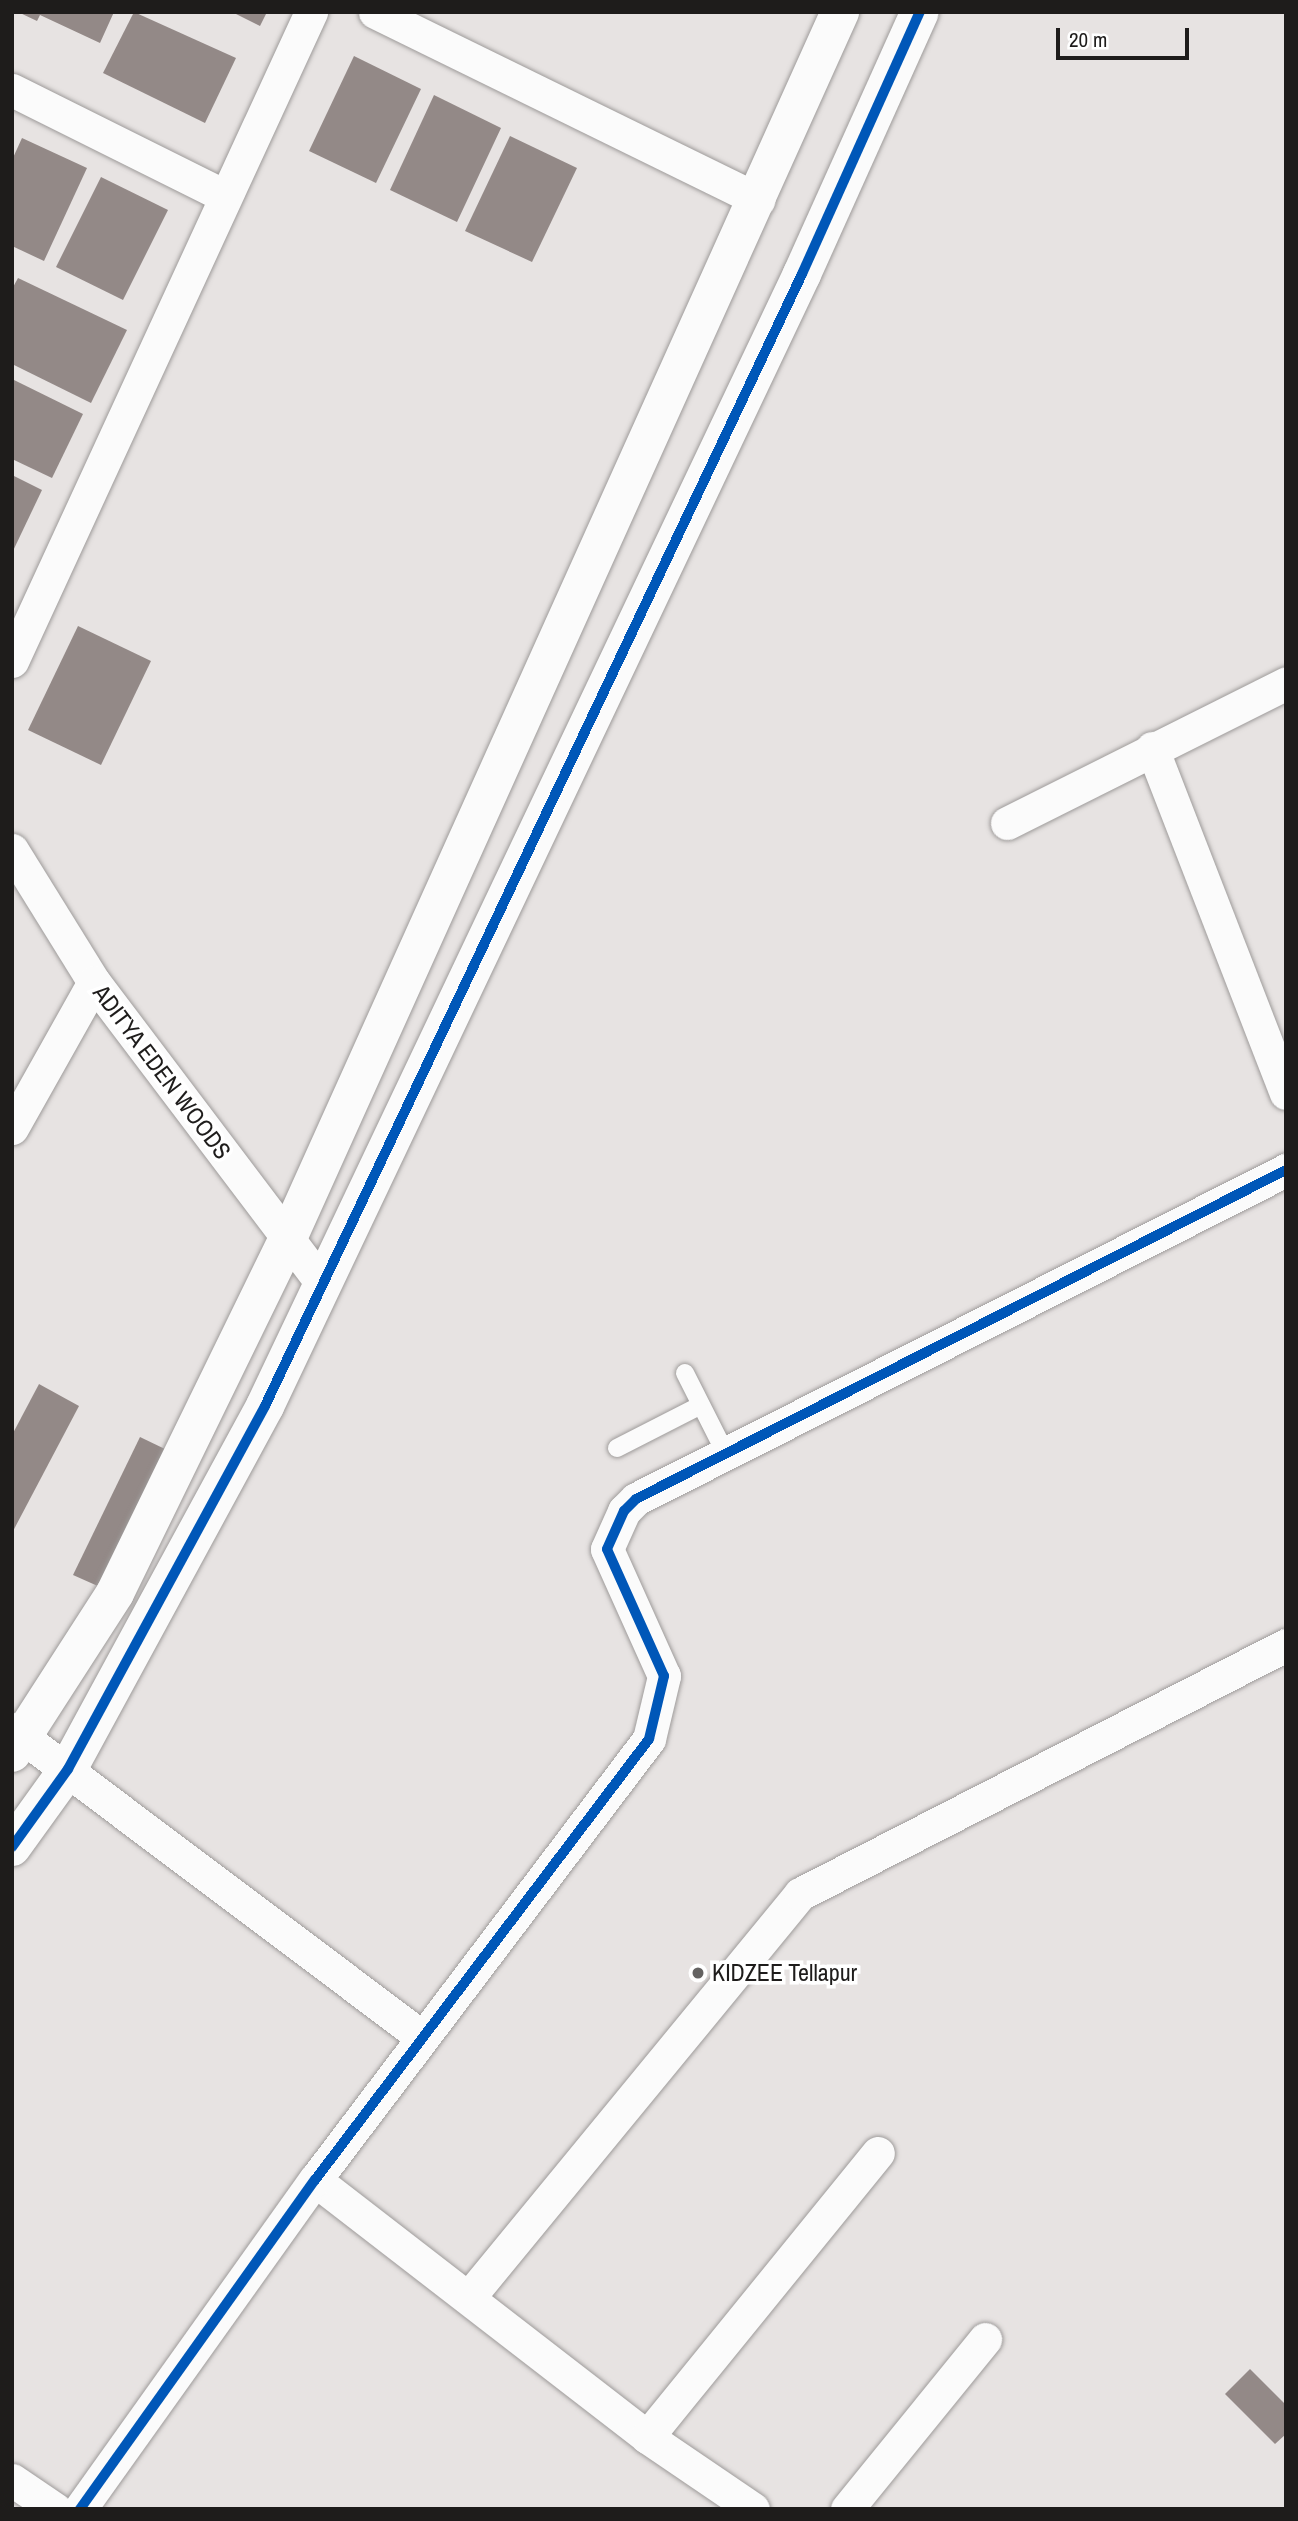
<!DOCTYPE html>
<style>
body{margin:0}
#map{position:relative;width:1298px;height:2521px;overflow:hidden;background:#e7e3e2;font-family:"Archivo Narrow",sans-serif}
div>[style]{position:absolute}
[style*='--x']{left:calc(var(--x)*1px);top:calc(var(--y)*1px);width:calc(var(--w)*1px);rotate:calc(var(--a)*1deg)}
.building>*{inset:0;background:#938987}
.roads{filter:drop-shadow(0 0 2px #9e9b9a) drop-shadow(0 0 2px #9e9b9a)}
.service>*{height:18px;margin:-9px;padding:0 9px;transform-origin:9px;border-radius:9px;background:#fbfbfb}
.minor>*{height:33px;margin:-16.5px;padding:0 16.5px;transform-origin:16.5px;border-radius:16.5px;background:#fbfbfb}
.tertiary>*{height:38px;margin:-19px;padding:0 19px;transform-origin:19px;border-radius:19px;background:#fbfbfb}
.cycleway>*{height:10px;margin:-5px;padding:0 5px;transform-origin:5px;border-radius:5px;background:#0057b8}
.dots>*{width:19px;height:19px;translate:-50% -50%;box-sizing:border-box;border:4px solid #fff;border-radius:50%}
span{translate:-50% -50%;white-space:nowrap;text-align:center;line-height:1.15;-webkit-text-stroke:7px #fff;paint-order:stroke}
.street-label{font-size:24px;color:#1e1c1b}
.poi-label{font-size:24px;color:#1e1c1b}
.left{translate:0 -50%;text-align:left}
.frame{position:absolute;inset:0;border:14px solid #1e1c1b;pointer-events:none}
.scale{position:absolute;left:1056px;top:28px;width:133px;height:32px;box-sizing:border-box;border:4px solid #1e1c1b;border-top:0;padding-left:9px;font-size:21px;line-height:24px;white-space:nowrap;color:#1e1c1b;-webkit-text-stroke:5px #fff;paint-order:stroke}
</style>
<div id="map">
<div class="building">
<div style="clip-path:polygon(18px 12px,114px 12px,100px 43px,40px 15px,37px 21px)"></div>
<div style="clip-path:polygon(134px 12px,236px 58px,205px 123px,103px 73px)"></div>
<div style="clip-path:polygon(232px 12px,267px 12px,260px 26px)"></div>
<div style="clip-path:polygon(354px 56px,421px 89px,376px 183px,309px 151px)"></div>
<div style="clip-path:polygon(434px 95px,501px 128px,457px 222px,390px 190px)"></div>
<div style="clip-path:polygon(510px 136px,577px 168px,532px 262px,465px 231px)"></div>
<div style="clip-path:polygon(22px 138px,87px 168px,44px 261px,12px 246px,12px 160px)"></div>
<div style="clip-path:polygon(101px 177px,168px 210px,123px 300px,56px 267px)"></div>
<div style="clip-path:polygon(18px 278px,127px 330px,91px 403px,12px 364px,12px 289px)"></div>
<div style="clip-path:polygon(12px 379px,83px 414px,52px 478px,12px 459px)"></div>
<div style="clip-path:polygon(12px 475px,42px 490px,12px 553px)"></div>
<div style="clip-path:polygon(78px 626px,151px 661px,101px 765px,28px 730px)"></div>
<div style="clip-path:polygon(39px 1384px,79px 1406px,12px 1533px,12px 1435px)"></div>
<div style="clip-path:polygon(140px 1437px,167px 1450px,100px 1587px,73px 1575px)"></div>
<div style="clip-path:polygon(1250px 2369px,1286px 2405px,1286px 2434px,1275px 2444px,1225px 2394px)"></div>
</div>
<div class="roads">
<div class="service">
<div style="--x:685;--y:1373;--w:91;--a:63.2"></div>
<div style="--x:617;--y:1448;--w:94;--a:-27.1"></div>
</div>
<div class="minor">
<div style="--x:375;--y:12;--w:427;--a:26.1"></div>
<div style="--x:12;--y:90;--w:236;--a:26.5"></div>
<div style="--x:12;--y:661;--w:715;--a:-65.26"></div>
<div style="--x:1152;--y:748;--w:370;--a:68.8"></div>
<div style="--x:1007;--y:823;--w:312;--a:-26.6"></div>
<div style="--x:12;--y:850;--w:155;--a:58.2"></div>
<div style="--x:94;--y:982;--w:380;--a:52.9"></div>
<div style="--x:12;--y:1128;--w:167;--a:-60.7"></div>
<div style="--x:12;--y:1729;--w:513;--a:36.91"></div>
<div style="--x:315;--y:2180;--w:420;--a:37.7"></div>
<div style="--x:647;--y:2437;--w:128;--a:34.2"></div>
<div style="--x:469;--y:2297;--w:522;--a:-50.6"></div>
<div style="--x:800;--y:1894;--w:546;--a:-27.13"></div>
<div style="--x:647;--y:2437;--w:366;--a:-50.9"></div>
<div style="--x:12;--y:2480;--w:52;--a:34"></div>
<div style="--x:80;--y:2509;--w:404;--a:-54.5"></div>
<div style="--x:315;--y:2180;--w:553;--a:-52.86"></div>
<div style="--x:649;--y:1739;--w:65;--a:-76.6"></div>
<div style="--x:664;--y:1676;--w:139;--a:-114.2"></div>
<div style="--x:607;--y:1549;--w:42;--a:-65.9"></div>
<div style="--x:624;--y:1511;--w:17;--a:-45"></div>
<div style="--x:636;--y:1499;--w:729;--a:-26.85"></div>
<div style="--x:847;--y:2509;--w:219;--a:-50.9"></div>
</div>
<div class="tertiary">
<div style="--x:12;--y:1753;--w:190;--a:-57.2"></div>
<div style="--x:115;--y:1593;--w:395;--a:-64"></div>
<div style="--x:288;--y:1238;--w:1345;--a:-65.76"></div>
<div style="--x:12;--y:1847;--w:96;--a:-54.3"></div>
<div style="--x:68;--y:1769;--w:413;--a:-61.5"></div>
<div style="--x:265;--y:1406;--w:1253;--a:-64.62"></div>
<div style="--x:802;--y:274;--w:287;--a:-65.8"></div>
</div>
</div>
<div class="cycleway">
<div style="--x:12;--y:1847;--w:96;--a:-54.3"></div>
<div style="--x:68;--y:1769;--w:413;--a:-61.5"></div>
<div style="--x:265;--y:1406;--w:1253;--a:-64.62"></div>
<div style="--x:802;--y:274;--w:287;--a:-65.8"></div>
<div style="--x:80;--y:2509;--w:404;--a:-54.5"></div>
<div style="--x:315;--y:2180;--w:553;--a:-52.86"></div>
<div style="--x:649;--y:1739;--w:65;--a:-76.6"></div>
<div style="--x:664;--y:1676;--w:139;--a:-114.2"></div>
<div style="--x:607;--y:1549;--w:42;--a:-65.9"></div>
<div style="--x:624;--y:1511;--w:17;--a:-45"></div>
<div style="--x:636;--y:1499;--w:729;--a:-26.85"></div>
</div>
<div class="dots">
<div style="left:698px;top:1973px;background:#646261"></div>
</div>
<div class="street-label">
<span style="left:162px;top:1072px;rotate:53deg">ADITYA EDEN WOODS</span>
</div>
<div class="poi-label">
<span class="left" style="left:712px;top:1973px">KIDZEE Tellapur</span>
</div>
<div class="frame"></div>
<div class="scale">20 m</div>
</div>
